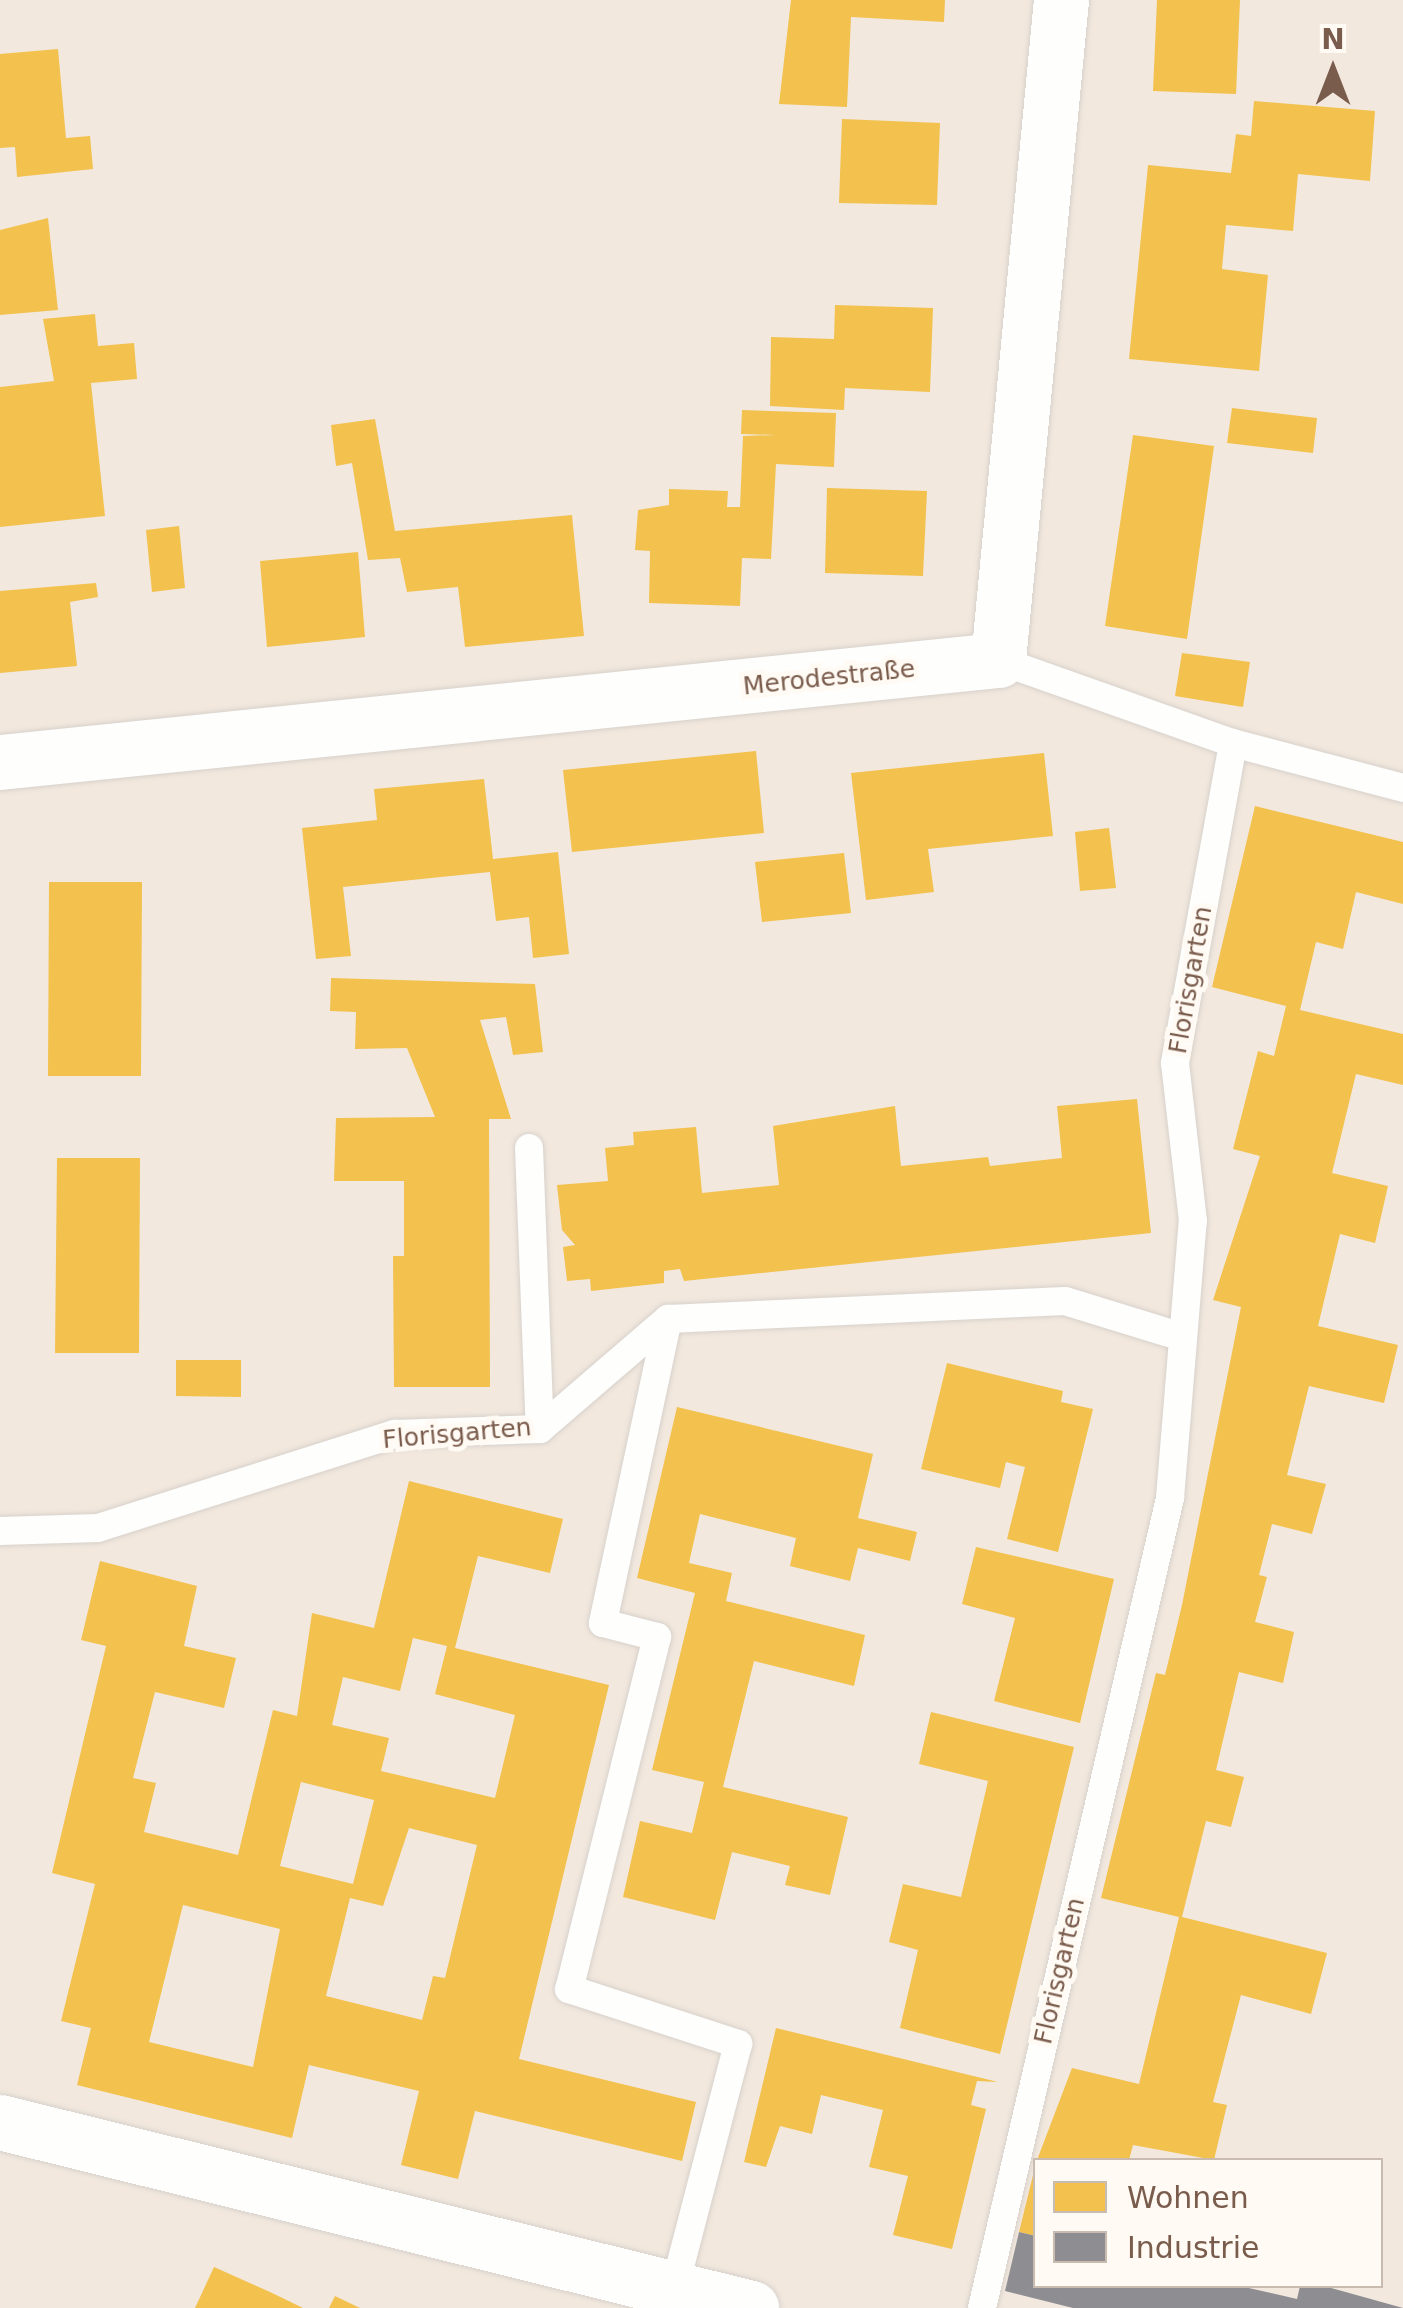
<!DOCTYPE html>
<meta charset="utf-8">
<style>
body{margin:0}
#map{position:relative;width:1403px;height:2308px;overflow:hidden;background:#f9f5f0;font-family:"DejaVu Sans",sans-serif}
div>[style]{position:absolute}
[style*='--x']{left:calc(var(--x)*1px);top:calc(var(--y)*1px);width:calc(var(--w)*1px);rotate:calc(var(--a)*1deg)}
.residential>*{inset:0;background:#f2e8de}
.homes>*{inset:0;background:#f2c14e}
.industry>*{inset:0;background:#8d8d92}
.roads{filter:drop-shadow(0 0 2px #d7d1cb) drop-shadow(0 0 2px #d7d1cb)}
.service>*{height:28px;margin:-14px;padding:0 14px;transform-origin:14px;border-radius:14px;background:#fefefd}
.minor>*{height:55px;margin:-27.5px;padding:0 27.5px;transform-origin:27.5px;border-radius:27.5px;background:#fefefd}
span{translate:-50% -50%;white-space:nowrap;text-align:center;line-height:1.15;-webkit-text-stroke:10px #fffaf3;paint-order:stroke}
.street-label{font-size:25px;color:#7a5c4d}
.legend{position:absolute;left:1033px;top:2158px;width:350px;height:130px;box-sizing:border-box;background:#fffaf3;border:2px solid #cabbb1;margin:0;padding:12px 18px;list-style:none;font-size:30px;color:#7a5c4d}
.legend li{display:flex;align-items:center;gap:20px;height:50px}
.legend b{width:50px;border:2px solid #cabbb1}
.north{position:absolute;left:1283px;top:20px;width:100px;height:100px;-webkit-text-stroke:8px #fffaf3;paint-order:stroke;rotate:0deg;font-size:28px;font-weight:700;line-height:40px;text-align:center;color:#7a5c4d}
.north::after{content:'';display:block;margin:auto;width:35px;height:45px;background:#7a5c4d;clip-path:polygon(50% 0,100% 100%,50% 72%,0 100%)}
</style>
<div id="map">
<div class="residential">
<div style="clip-path:polygon(evenodd,0 0,1403px 0,1403px 2308px,0 2308px,0 0,1036px 2160px,1380px 2160px,1380px 2286px,1036px 2286px,1036px 2160px)"></div>
</div>
<div class="homes">
<div style="clip-path:polygon(791px 0,945px 0,944px 22px,851px 17px,847px 107px,779px 104px)"></div>
<div style="clip-path:polygon(1157px 0,1240px 0,1236px 94px,1153px 91px)"></div>
<div style="clip-path:polygon(58px 49px,66px 138px,90px 136px,93px 169px,17px 177px,15px 147px,0 148px,0 54px)"></div>
<div style="clip-path:polygon(1254px 101px,1375px 111px,1370px 181px,1298px 174px,1293px 231px,1226px 225px,1222px 269px,1268px 275px,1259px 371px,1129px 359px,1148px 165px,1231px 173px,1236px 134px,1251px 136px)"></div>
<div style="clip-path:polygon(842px 119px,940px 123px,937px 205px,839px 203px)"></div>
<div style="clip-path:polygon(48px 218px,58px 310px,0 315px,0 230px)"></div>
<div style="clip-path:polygon(835px 305px,933px 308px,930px 392px,845px 388px,844px 410px,770px 406px,771px 337px,834px 339px)"></div>
<div style="clip-path:polygon(95px 314px,98px 346px,134px 343px,137px 379px,91px 383px,105px 516px,0 527px,0 387px,54px 381px,43px 319px)"></div>
<div style="clip-path:polygon(1232px 408px,1317px 418px,1313px 453px,1227px 443px)"></div>
<div style="clip-path:polygon(742px 410px,836px 413px,834px 467px,776px 464px,771px 559px,742px 558px,740px 606px,649px 603px,650px 551px,635px 550px,638px 510px,669px 505px,669px 489px,728px 491px,727px 507px,740px 507px,743px 436px,776px 435px,741px 434px)"></div>
<div style="clip-path:polygon(375px 419px,395px 531px,572px 515px,584px 636px,465px 647px,458px 587px,407px 592px,400px 558px,368px 560px,352px 463px,336px 466px,331px 425px)"></div>
<div style="clip-path:polygon(1133px 435px,1214px 446px,1187px 639px,1105px 626px)"></div>
<div style="clip-path:polygon(827px 488px,927px 491px,923px 576px,825px 573px)"></div>
<div style="clip-path:polygon(179px 526px,185px 588px,152px 592px,146px 530px)"></div>
<div style="clip-path:polygon(358px 552px,365px 637px,267px 647px,260px 561px)"></div>
<div style="clip-path:polygon(96px 583px,98px 597px,70px 602px,77px 666px,0 673px,0 591px)"></div>
<div style="clip-path:polygon(1182px 653px,1250px 662px,1243px 707px,1175px 696px)"></div>
<div style="clip-path:polygon(756px 751px,764px 833px,572px 852px,563px 770px)"></div>
<div style="clip-path:polygon(1044px 753px,1053px 836px,928px 849px,934px 892px,866px 900px,851px 773px)"></div>
<div style="clip-path:polygon(484px 779px,493px 859px,558px 852px,569px 954px,533px 958px,529px 917px,496px 921px,490px 872px,343px 887px,351px 956px,316px 959px,302px 828px,377px 820px,374px 789px)"></div>
<div style="clip-path:polygon(1255px 806px,1403px 842px,1403px 904px,1356px 892px,1343px 949px,1316px 942px,1300px 1010px,1403px 1034px,1403px 1085px,1356px 1074px,1332px 1173px,1388px 1186px,1375px 1243px,1340px 1234px,1318px 1326px,1398px 1345px,1384px 1403px,1309px 1386px,1287px 1475px,1326px 1484px,1312px 1534px,1272px 1524px,1259px 1575px,1267px 1577px,1255px 1622px,1294px 1632px,1283px 1683px,1239px 1672px,1216px 1770px,1244px 1777px,1231px 1827px,1206px 1821px,1182px 1917px,1327px 1953px,1311px 2014px,1241px 1995px,1213px 2102px,1227px 2105px,1214px 2160px,1133px 2145px,1129px 2160px,1037px 2160px,1072px 2068px,1139px 2084px,1179px 1917px,1101px 1898px,1156px 1673px,1165px 1675px,1182px 1605px,1241px 1307px,1213px 1300px,1260px 1156px,1233px 1149px,1258px 1051px,1274px 1056px,1286px 1006px,1212px 987px)"></div>
<div style="clip-path:polygon(1109px 828px,1116px 888px,1080px 891px,1075px 832px)"></div>
<div style="clip-path:polygon(844px 853px,851px 913px,762px 922px,755px 862px)"></div>
<div style="clip-path:polygon(49px 882px,142px 882px,141px 1076px,48px 1076px)"></div>
<div style="clip-path:polygon(331px 978px,535px 984px,543px 1052px,513px 1055px,506px 1017px,480px 1020px,511px 1119px,489px 1119px,490px 1387px,394px 1387px,393px 1256px,404px 1256px,404px 1181px,334px 1181px,336px 1118px,435px 1117px,407px 1048px,355px 1049px,356px 1012px,330px 1011px)"></div>
<div style="clip-path:polygon(1137px 1099px,1151px 1233px,684px 1281px,680px 1269px,664px 1271px,664px 1283px,591px 1291px,590px 1279px,567px 1281px,563px 1247px,575px 1245px,562px 1230px,557px 1185px,608px 1181px,605px 1148px,634px 1145px,633px 1132px,696px 1127px,702px 1193px,779px 1185px,773px 1126px,895px 1106px,901px 1166px,988px 1157px,990px 1166px,1062px 1158px,1057px 1106px)"></div>
<div style="clip-path:polygon(57px 1158px,140px 1158px,139px 1353px,55px 1353px)"></div>
<div style="clip-path:polygon(176px 1360px,241px 1360px,241px 1397px,176px 1396px)"></div>
<div style="clip-path:polygon(947px 1363px,1063px 1391px,1061px 1402px,1093px 1409px,1058px 1552px,1007px 1539px,1025px 1467px,1006px 1462px,1000px 1488px,921px 1469px)"></div>
<div style="clip-path:polygon(677px 1407px,873px 1454px,858px 1518px,917px 1532px,910px 1561px,858px 1548px,850px 1581px,790px 1566px,796px 1538px,700px 1514px,689px 1563px,732px 1573px,726px 1601px,865px 1635px,854px 1686px,754px 1661px,723px 1787px,848px 1817px,830px 1895px,785px 1885px,790px 1866px,732px 1852px,715px 1920px,623px 1897px,640px 1821px,692px 1833px,704px 1782px,652px 1770px,695px 1593px,637px 1578px)"></div>
<div style="clip-path:polygon(evenodd,409px 1481px,563px 1519px,550px 1573px,478px 1556px,455px 1648px,609px 1685px,519px 2059px,696px 2102px,682px 2161px,475px 2111px,458px 2179px,401px 2165px,419px 2091px,309px 2065px,292px 2138px,77px 2085px,91px 2028px,61px 2021px,95px 1884px,52px 1873px,106px 1646px,81px 1640px,100px 1561px,197px 1586px,184px 1646px,236px 1658px,224px 1708px,155px 1692px,133px 1778px,156px 1783px,144px 1832px,238px 1855px,273px 1710px,297px 1716px,312px 1613px,374px 1628px,409px 1481px,413px 1638px,447px 1646px,435px 1694px,515px 1715px,495px 1798px,381px 1771px,389px 1738px,332px 1725px,343px 1677px,400px 1691px,413px 1638px,409px 1481px,301px 1782px,374px 1800px,353px 1884px,280px 1866px,301px 1782px,409px 1481px,409px 1828px,477px 1845px,445px 1978px,433px 1976px,422px 2020px,326px 1996px,350px 1898px,383px 1906px,409px 1828px,409px 1481px,183px 1905px,280px 1929px,253px 2067px,149px 2042px,183px 1905px)"></div>
<div style="clip-path:polygon(976px 1547px,1114px 1579px,1080px 1723px,994px 1701px,1015px 1618px,962px 1604px)"></div>
<div style="clip-path:polygon(931px 1712px,1074px 1747px,1000px 2054px,900px 2028px,918px 1950px,889px 1942px,903px 1884px,961px 1897px,988px 1781px,919px 1764px)"></div>
<div style="clip-path:polygon(776px 2028px,998px 2082px,977px 2081px,971px 2105px,986px 2109px,952px 2249px,893px 2235px,908px 2176px,869px 2167px,883px 2110px,821px 2095px,812px 2134px,780px 2126px,766px 2167px,744px 2162px)"></div>
<div style="clip-path:polygon(1034px 2171px,1036px 2171px,1036px 2236px,1019px 2232px)"></div>
<div style="clip-path:polygon(214px 2267px,270px 2292px,303px 2308px,195px 2308px)"></div>
<div style="clip-path:polygon(335px 2296px,360px 2308px,329px 2308px)"></div>
</div>
<div class="industry">
<div style="clip-path:polygon(1019px 2232px,1036px 2236px,1036px 2286px,1240px 2286px,1297px 2299px,1300px 2286px,1324px 2286px,1403px 2308px,1073px 2308px,1005px 2291px)"></div>
</div>
<div class="roads">
<div class="service">
<div style="--x:998;--y:660;--w:249;--a:19.5"></div>
<div style="--x:1233;--y:743;--w:176;--a:14.8"></div>
<div style="--x:529;--y:1148;--w:281;--a:87.8"></div>
<div style="--x:668;--y:1319;--w:311;--a:102.1"></div>
<div style="--x:603;--y:1623;--w:56;--a:14.5"></div>
<div style="--x:657;--y:1637;--w:363;--a:104"></div>
<div style="--x:569;--y:1989;--w:178;--a:18"></div>
<div style="--x:738;--y:2044;--w:253;--a:104.6"></div>
<div style="--x:0;--y:1531;--w:98;--a:-1.8"></div>
<div style="--x:98;--y:1528;--w:312;--a:-17.6"></div>
<div style="--x:395;--y:1434;--w:145;--a:-2"></div>
<div style="--x:540;--y:1429;--w:169;--a:-40.7"></div>
<div style="--x:668;--y:1319;--w:397;--a:-2.6"></div>
<div style="--x:1065;--y:1301;--w:122;--a:17.1"></div>
<div style="--x:982;--y:2308;--w:832;--a:-76.93"></div>
<div style="--x:1170;--y:1498;--w:278;--a:-85.3"></div>
<div style="--x:1193;--y:1221;--w:159;--a:-96.5"></div>
<div style="--x:1175;--y:1063;--w:325;--a:-79.7"></div>
</div>
<div class="minor">
<div style="--x:0;--y:762;--w:1003;--a:-5.84"></div>
<div style="--x:998;--y:660;--w:663;--a:-84.55"></div>
<div style="--x:0;--y:2122;--w:774;--a:13.91"></div>
</div>
</div>
<div class="street-label">
<span style="left:829px;top:678px;rotate:-6deg">Merodestraße</span>
<span style="left:1191px;top:980px;rotate:-80deg">Florisgarten</span>
<span style="left:457px;top:1434px;rotate:-5deg">Florisgarten</span>
<span style="left:1060px;top:1971px;rotate:-77deg">Florisgarten</span>
</div>
<ul class="legend">
<li><b style="height:28px;background:#f2c14e"></b>Wohnen</li>
<li><b style="height:28px;background:#8d8d92"></b>Industrie</li>
</ul>
<div class="north">N</div>
</div>
